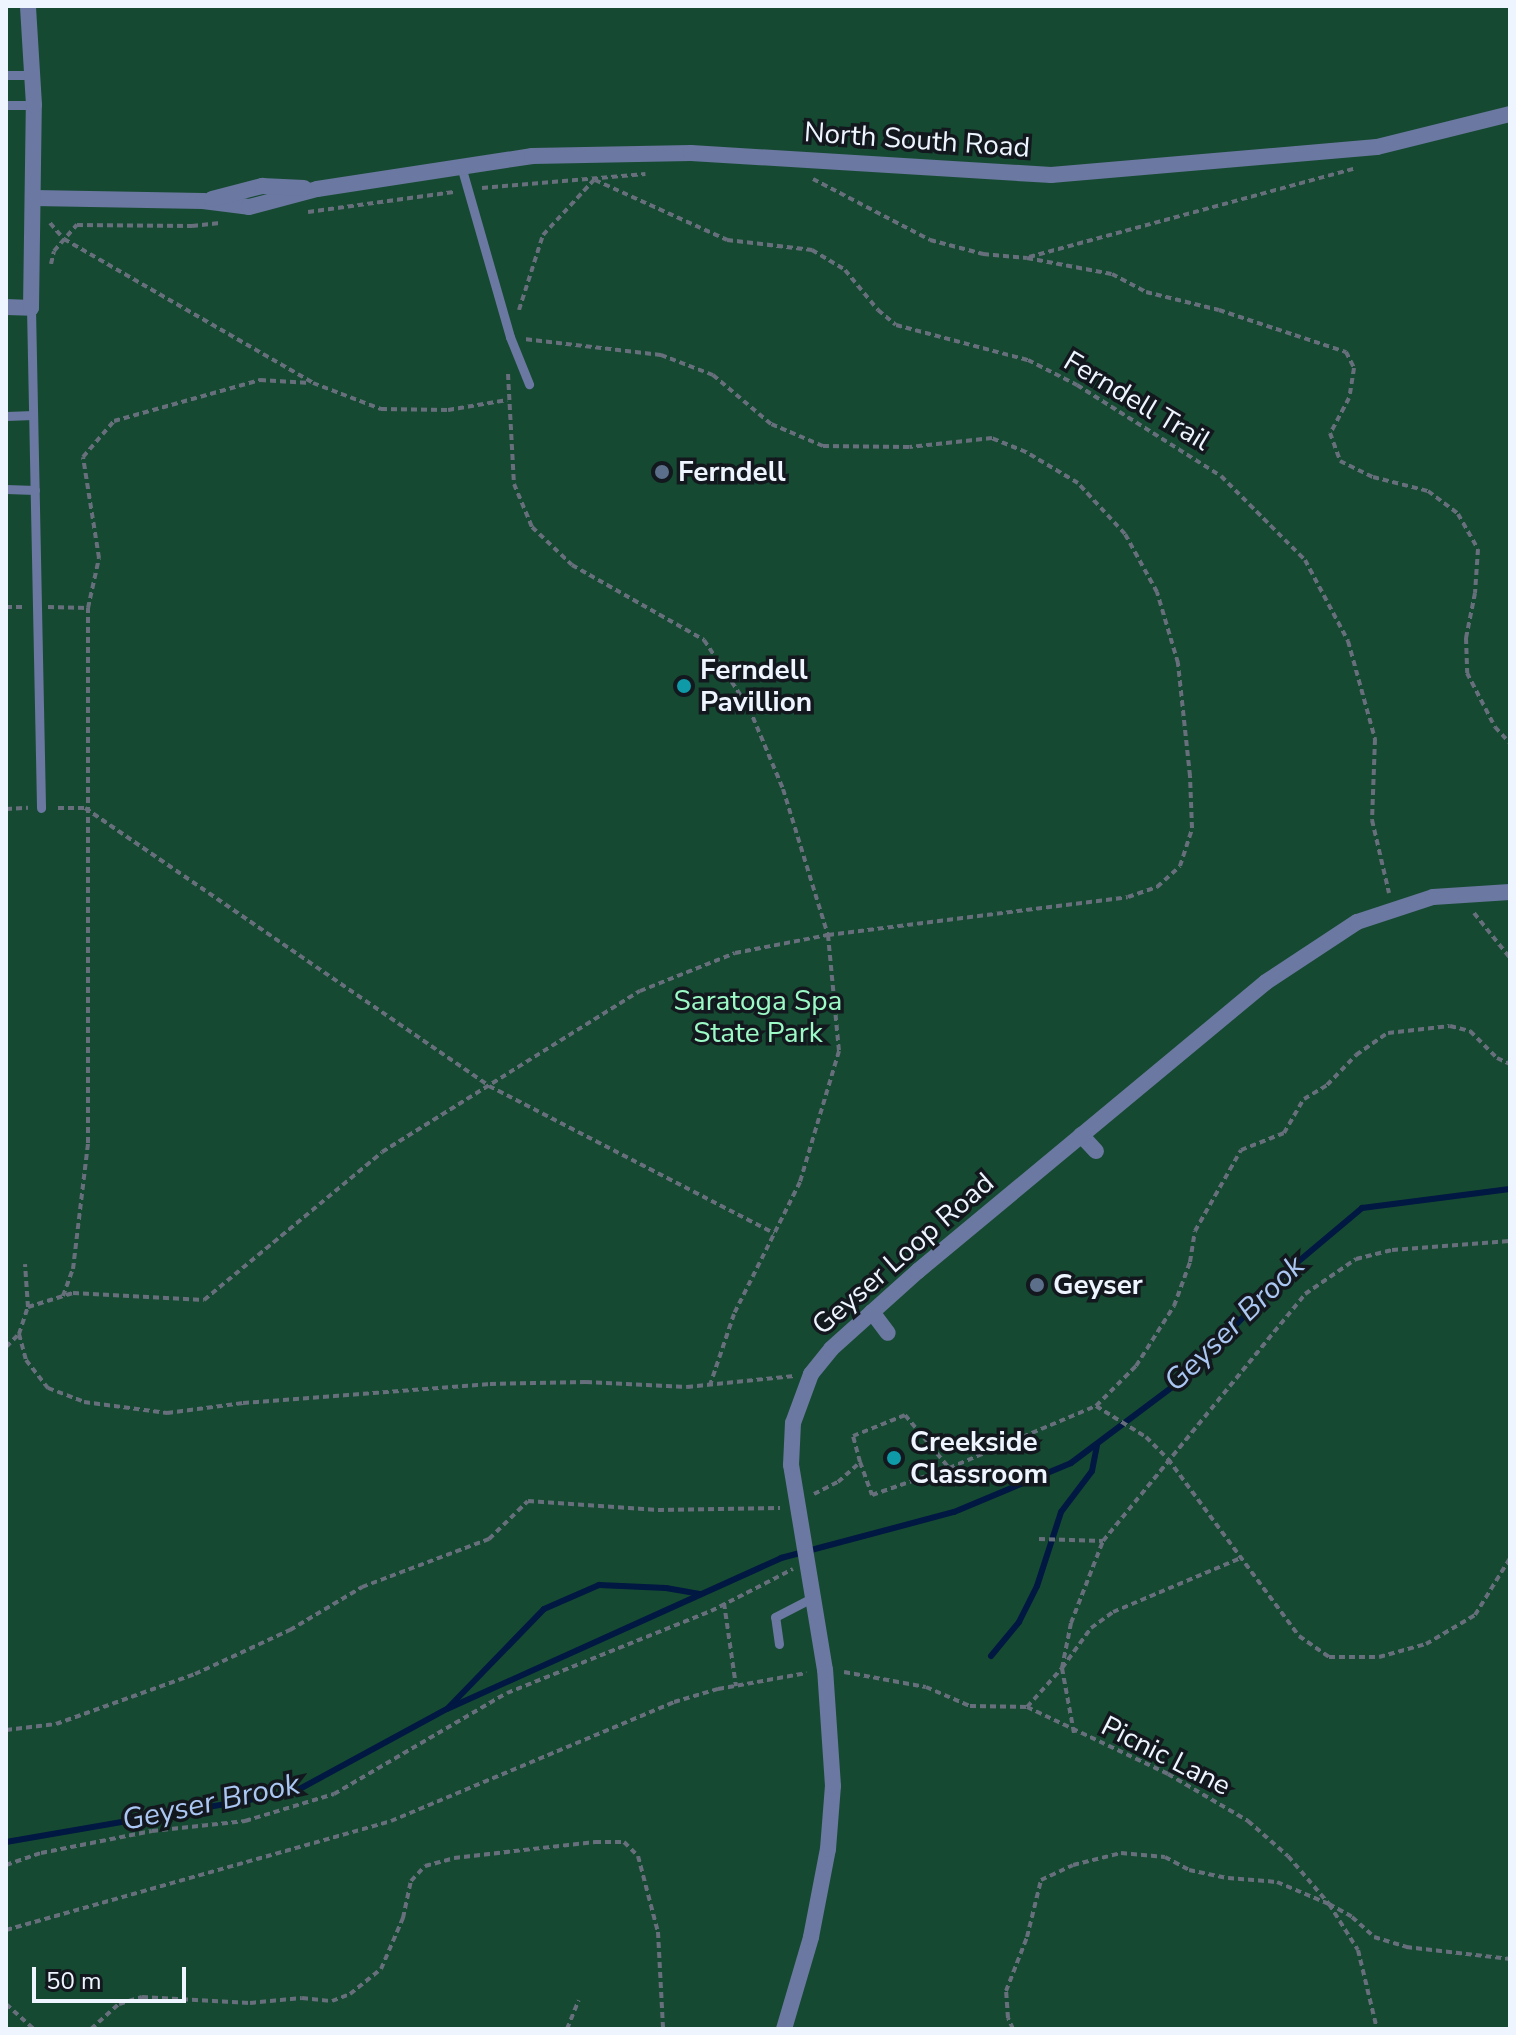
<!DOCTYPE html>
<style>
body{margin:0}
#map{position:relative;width:1516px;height:2035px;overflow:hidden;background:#26303e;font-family:"Nunito Sans",sans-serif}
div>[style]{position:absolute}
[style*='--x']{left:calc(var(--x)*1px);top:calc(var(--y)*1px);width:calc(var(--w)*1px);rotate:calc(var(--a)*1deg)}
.green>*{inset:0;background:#164931}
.stream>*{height:6px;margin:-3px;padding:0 3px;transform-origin:3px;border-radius:3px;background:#011842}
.path>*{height:4px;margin-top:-2px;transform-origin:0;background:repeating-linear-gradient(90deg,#666f7b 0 6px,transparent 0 10px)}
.lane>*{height:9px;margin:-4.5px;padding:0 4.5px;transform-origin:4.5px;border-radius:4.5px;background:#6b78a1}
.street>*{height:16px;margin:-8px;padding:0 8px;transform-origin:8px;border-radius:8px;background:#6b78a1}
.dots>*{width:22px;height:22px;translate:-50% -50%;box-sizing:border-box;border:4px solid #13181e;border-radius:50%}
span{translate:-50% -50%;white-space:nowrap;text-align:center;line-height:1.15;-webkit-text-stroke:7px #13181e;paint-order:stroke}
.street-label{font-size:28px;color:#eef5fe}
.poi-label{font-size:28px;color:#eef5fe;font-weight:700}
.left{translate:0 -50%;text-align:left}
.park-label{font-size:28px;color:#9cfac6}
.water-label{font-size:30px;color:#aac6f2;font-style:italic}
.frame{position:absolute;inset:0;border:8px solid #eef5fe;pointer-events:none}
.scale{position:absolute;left:32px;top:1967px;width:154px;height:36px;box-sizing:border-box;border:4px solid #eef5fe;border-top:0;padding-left:10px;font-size:24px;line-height:28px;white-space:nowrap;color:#eef5fe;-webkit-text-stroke:6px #13181e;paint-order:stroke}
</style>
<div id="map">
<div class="green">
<div style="clip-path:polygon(6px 6px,1510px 6px,1510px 2029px,6px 2029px)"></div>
</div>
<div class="stream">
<div style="--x:991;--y:1656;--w:44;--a:-50.5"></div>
<div style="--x:1019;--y:1622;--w:40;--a:-63.4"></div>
<div style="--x:1037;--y:1586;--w:78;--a:-72"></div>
<div style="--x:1061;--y:1512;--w:51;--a:-52.9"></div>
<div style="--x:1092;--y:1471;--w:26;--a:-79"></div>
<div style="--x:449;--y:1707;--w:136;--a:-45.9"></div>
<div style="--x:544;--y:1609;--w:60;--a:-23.6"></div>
<div style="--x:599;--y:1585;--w:67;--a:2.6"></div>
<div style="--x:666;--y:1588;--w:34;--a:10"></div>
<div style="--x:6;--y:1842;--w:292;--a:-9.8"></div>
<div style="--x:294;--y:1792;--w:174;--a:-28.5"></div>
<div style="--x:447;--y:1709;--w:367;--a:-24.3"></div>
<div style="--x:781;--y:1558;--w:179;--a:-14.9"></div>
<div style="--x:954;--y:1512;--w:127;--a:-22.7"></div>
<div style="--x:1071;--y:1463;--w:146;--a:-36.9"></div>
<div style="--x:1188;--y:1375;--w:144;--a:-46.4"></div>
<div style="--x:1287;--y:1271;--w:98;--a:-40"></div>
<div style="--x:1362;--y:1208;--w:149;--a:-7.3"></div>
</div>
<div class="path">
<div style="--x:813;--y:179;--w:132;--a:27.5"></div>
<div style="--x:930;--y:240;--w:55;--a:14.8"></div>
<div style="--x:983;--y:254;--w:44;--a:5.2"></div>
<div style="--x:1027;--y:258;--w:86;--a:10.7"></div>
<div style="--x:1112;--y:274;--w:38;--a:28"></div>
<div style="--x:1146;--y:292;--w:75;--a:13.9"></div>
<div style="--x:1219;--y:310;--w:134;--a:18.3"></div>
<div style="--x:1346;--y:352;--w:18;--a:63"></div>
<div style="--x:1354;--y:368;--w:30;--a:99"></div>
<div style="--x:1349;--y:398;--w:40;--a:118"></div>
<div style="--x:1330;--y:433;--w:30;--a:70"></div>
<div style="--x:1340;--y:461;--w:37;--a:26"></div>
<div style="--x:1373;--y:477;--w:57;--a:14.3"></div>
<div style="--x:1428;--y:491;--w:38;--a:37"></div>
<div style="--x:1458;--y:514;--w:40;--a:60.3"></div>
<div style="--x:1478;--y:549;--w:44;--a:93.9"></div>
<div style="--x:1475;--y:593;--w:46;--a:101.3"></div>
<div style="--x:1466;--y:638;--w:35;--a:88"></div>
<div style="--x:1467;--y:673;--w:61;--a:62.6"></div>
<div style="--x:1495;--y:727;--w:22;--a:47"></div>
<div style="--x:595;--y:180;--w:145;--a:24.4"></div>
<div style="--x:727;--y:240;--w:86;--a:6.7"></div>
<div style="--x:812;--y:250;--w:39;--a:31"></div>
<div style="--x:845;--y:270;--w:52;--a:50.5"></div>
<div style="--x:878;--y:310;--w:23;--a:40"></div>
<div style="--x:896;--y:325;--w:137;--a:14.9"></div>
<div style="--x:1028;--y:360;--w:55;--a:27"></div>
<div style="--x:1077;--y:385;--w:170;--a:32.3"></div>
<div style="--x:1221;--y:476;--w:119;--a:45"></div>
<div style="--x:1305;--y:560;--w:92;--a:62"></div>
<div style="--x:1348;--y:641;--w:102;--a:74.6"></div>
<div style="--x:1375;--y:739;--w:81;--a:92.1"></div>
<div style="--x:1372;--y:820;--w:75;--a:76.9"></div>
<div style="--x:482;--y:188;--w:164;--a:-4.9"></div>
<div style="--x:308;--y:212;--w:147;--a:-7.8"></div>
<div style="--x:50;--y:223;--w:21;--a:49"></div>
<div style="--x:64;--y:239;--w:288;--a:30"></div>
<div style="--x:313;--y:383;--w:73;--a:20.9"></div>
<div style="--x:381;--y:409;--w:67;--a:0.9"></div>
<div style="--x:448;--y:410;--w:60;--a:-9.6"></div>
<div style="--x:1029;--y:257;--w:336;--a:-15.2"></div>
<div style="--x:51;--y:264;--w:13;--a:-77"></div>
<div style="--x:54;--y:251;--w:35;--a:-49"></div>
<div style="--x:77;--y:225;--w:115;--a:0.5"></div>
<div style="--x:192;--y:226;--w:28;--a:-6"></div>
<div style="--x:519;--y:310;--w:79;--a:-72.3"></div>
<div style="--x:543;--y:235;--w:75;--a:-47.2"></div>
<div style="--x:508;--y:374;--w:110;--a:86.9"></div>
<div style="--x:514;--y:484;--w:47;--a:67.3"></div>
<div style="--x:532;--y:527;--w:55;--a:43.5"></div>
<div style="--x:572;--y:565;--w:152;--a:29.6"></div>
<div style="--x:704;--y:640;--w:82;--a:56.5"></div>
<div style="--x:749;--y:708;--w:88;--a:67.2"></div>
<div style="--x:783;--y:789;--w:153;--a:72.9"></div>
<div style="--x:828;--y:935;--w:117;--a:84.6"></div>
<div style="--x:839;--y:1051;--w:137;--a:106.6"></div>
<div style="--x:800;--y:1182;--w:148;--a:116.6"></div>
<div style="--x:734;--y:1314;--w:75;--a:108.7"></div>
<div style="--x:6;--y:607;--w:18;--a:0"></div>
<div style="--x:48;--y:607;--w:40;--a:1.4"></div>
<div style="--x:88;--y:608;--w:51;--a:-77.6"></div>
<div style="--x:99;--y:558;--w:102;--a:-99"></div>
<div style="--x:83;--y:457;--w:48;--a:-49.3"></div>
<div style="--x:114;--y:421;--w:152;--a:-15.7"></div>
<div style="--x:260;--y:380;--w:50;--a:3.4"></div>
<div style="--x:58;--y:808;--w:27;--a:0"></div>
<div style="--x:85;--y:808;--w:490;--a:34.5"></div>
<div style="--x:489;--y:1086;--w:321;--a:27.3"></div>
<div style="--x:6;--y:809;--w:22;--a:-3"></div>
<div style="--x:1474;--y:913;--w:58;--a:51.3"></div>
<div style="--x:63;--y:1296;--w:29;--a:-70"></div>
<div style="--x:73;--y:1269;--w:127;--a:-83.2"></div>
<div style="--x:88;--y:1143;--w:535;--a:-90"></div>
<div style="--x:28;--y:1307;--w:47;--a:-17.3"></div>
<div style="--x:73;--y:1293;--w:131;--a:3.1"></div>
<div style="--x:204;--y:1300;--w:231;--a:-39.7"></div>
<div style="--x:382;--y:1152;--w:304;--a:-32"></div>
<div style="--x:640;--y:991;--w:102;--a:-21.8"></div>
<div style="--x:735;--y:953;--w:95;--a:-11"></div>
<div style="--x:828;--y:935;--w:302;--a:-7.2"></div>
<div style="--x:1128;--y:897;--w:31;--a:-19"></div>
<div style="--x:1157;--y:887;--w:31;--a:-42"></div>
<div style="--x:1180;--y:866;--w:40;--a:-72"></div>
<div style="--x:1192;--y:828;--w:52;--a:-92.2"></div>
<div style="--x:1190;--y:776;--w:114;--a:-96.1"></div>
<div style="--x:1178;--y:663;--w:74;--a:-106.5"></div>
<div style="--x:1157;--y:592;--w:66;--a:-118.9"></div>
<div style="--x:1125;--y:534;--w:69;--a:-132.7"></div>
<div style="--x:1078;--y:483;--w:61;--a:-149.2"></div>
<div style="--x:1026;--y:452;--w:37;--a:-158"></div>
<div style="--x:992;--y:438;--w:83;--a:173.8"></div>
<div style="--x:909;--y:447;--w:86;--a:-179.3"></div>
<div style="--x:823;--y:446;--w:56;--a:-157.1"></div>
<div style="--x:771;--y:424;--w:76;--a:-139.8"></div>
<div style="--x:713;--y:375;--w:56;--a:-159"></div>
<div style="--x:661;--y:355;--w:138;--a:-173.3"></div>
<div style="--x:19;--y:1334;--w:27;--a:75"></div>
<div style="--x:26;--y:1360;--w:36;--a:52"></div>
<div style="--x:48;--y:1388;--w:39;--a:21"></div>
<div style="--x:84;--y:1402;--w:84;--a:7.5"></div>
<div style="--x:167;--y:1413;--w:77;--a:-7.5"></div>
<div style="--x:243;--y:1403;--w:248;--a:-4.4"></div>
<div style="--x:490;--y:1384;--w:96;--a:-1.2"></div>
<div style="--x:586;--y:1382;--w:101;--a:2.8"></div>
<div style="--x:687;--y:1387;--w:108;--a:-5.9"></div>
<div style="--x:6;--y:1347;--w:18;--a:-45"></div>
<div style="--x:19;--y:1334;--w:28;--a:-72"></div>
<div style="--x:28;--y:1307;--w:43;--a:-94"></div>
<div style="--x:1096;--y:1406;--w:59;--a:31.8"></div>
<div style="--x:1146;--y:1437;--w:31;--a:45"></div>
<div style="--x:1168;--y:1459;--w:220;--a:53.5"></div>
<div style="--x:1299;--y:1636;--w:37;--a:35"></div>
<div style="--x:1329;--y:1657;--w:50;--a:0"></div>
<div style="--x:1379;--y:1657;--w:49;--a:-15.5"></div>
<div style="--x:1426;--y:1644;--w:57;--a:-30.6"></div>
<div style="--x:1475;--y:1615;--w:67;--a:-58.4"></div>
<div style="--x:860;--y:1462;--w:35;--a:70"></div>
<div style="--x:872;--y:1495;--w:82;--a:-19.3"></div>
<div style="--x:814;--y:1494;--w:27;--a:-27"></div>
<div style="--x:838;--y:1482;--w:30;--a:-42"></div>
<div style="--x:860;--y:1462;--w:27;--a:-105"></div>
<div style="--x:853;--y:1436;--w:56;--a:-22"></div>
<div style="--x:905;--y:1415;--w:69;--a:50.3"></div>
<div style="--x:949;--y:1468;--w:160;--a:-22.9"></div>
<div style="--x:1096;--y:1406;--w:57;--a:-45"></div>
<div style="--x:1136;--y:1366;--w:71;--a:-57.7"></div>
<div style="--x:1174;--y:1306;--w:47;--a:-70"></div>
<div style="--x:1190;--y:1262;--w:31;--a:-81"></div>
<div style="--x:1195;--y:1231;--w:93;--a:-60.4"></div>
<div style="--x:1241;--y:1150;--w:46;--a:-21.6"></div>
<div style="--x:1284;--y:1133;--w:39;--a:-60"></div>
<div style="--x:1304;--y:1099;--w:27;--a:-31"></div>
<div style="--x:1327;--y:1085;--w:42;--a:-46"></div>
<div style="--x:1356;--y:1055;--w:39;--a:-35"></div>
<div style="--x:1388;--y:1033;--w:62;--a:-6.4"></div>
<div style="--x:1450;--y:1026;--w:21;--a:14"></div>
<div style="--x:1470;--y:1031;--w:38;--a:45"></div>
<div style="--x:1497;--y:1058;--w:14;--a:25"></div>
<div style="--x:1039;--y:1539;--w:64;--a:1.8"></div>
<div style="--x:724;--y:1603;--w:84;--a:81.8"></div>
<div style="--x:844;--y:1672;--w:83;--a:10.4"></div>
<div style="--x:926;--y:1687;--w:48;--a:23.4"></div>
<div style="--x:970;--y:1706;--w:57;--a:1"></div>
<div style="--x:1027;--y:1707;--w:156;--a:25.4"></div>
<div style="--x:1168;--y:1774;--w:93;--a:30.4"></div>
<div style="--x:1248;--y:1821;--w:53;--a:41.2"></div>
<div style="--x:1288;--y:1856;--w:63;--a:49.5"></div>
<div style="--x:1329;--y:1904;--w:54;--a:57.8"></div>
<div style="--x:1358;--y:1950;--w:81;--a:76.5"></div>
<div style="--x:1027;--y:1707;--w:52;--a:-48.1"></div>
<div style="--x:1062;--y:1668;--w:46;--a:-78.7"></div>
<div style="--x:1071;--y:1623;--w:88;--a:-68.7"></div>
<div style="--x:1103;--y:1541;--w:319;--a:-50.7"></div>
<div style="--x:1305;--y:1294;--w:62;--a:-34.5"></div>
<div style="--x:1356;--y:1259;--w:37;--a:-14"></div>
<div style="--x:1392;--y:1250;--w:118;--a:-4.4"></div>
<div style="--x:6;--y:1730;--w:50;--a:-6.8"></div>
<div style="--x:56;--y:1724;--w:148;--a:-19.8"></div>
<div style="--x:195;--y:1674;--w:105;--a:-24.9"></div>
<div style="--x:290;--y:1630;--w:84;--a:-30.8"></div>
<div style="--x:362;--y:1587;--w:136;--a:-20.7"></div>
<div style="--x:489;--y:1539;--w:54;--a:-44.3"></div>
<div style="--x:528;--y:1501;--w:130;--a:4"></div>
<div style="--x:658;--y:1510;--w:122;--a:-0.9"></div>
<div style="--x:1074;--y:1733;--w:66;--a:-100.5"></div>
<div style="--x:1062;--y:1668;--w:49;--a:-54.1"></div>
<div style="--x:1091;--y:1628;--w:27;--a:-36"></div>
<div style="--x:1113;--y:1612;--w:139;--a:-22.9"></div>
<div style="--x:6;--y:1865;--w:37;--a:-19"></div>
<div style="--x:41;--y:1853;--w:113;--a:-11.2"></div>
<div style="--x:152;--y:1831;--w:94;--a:-6.1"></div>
<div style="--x:245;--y:1821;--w:93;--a:-16.9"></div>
<div style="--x:334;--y:1794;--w:200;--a:-30.3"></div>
<div style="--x:507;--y:1693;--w:220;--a:-21.9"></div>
<div style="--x:711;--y:1611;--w:92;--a:-27.1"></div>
<div style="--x:6;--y:1930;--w:400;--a:-15.8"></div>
<div style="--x:391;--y:1821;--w:307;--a:-22.8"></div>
<div style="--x:674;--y:1702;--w:46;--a:-16.5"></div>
<div style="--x:718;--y:1689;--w:90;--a:-10.2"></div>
<div style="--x:6;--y:2004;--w:38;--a:42"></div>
<div style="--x:91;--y:2029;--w:38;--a:-42"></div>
<div style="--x:119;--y:2004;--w:24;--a:-17"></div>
<div style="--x:142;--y:1997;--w:108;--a:3.2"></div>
<div style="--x:250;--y:2003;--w:52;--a:-5.5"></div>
<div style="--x:302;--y:1998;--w:30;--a:6"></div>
<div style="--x:332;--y:2001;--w:19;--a:-21"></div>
<div style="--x:350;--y:1994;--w:40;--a:-39"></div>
<div style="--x:381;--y:1969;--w:56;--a:-66.7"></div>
<div style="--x:403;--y:1918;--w:38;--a:-78"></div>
<div style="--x:411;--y:1881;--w:21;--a:-47"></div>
<div style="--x:425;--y:1866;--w:30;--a:-15"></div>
<div style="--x:454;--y:1858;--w:142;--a:-6.5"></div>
<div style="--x:595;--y:1842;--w:29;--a:0"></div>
<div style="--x:624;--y:1842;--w:20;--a:45"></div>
<div style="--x:638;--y:1856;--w:79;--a:75.3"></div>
<div style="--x:658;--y:1932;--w:97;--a:87"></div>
<div style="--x:567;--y:2029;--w:31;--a:-68"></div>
<div style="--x:1013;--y:2029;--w:12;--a:-114"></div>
<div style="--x:1008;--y:2018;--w:27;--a:-94"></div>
<div style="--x:1006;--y:1991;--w:58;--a:-68.7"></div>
<div style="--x:1027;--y:1937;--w:59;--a:-76.2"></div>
<div style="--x:1041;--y:1880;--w:35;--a:-25"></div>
<div style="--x:1073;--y:1865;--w:49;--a:-14"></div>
<div style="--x:1121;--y:1853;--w:44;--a:5.2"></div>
<div style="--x:1165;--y:1857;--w:27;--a:28"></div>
<div style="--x:1189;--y:1870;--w:40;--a:12"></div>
<div style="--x:1228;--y:1878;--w:49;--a:4.7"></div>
<div style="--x:1277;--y:1882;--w:56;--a:22.9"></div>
<div style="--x:1329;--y:1904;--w:26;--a:29"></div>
<div style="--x:1352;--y:1917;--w:30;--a:42"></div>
<div style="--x:1374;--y:1937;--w:34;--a:17"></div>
<div style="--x:1406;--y:1947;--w:105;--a:6.6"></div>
</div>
<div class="lane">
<div style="--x:6;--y:75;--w:27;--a:0"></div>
<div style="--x:6;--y:105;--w:28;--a:0"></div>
<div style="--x:461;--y:166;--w:178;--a:74"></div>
<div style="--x:510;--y:337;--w:51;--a:68"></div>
<div style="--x:31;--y:308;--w:500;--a:88.85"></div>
<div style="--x:6;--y:416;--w:27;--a:-2"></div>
<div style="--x:6;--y:489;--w:29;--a:2"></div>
<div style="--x:779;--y:1644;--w:27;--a:-98"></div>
<div style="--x:775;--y:1617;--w:42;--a:-27.2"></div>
</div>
<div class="street">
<div style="--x:34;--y:198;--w:169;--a:1"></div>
<div style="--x:203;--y:201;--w:46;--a:7.4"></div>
<div style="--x:249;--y:207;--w:70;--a:-14.8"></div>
<div style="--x:317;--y:189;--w:218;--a:-8.7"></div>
<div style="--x:532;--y:156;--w:159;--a:-1.1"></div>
<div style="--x:691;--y:153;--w:361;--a:3.5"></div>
<div style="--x:1051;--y:175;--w:327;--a:-4.9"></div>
<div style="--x:1377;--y:147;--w:137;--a:-13.9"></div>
<div style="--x:212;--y:199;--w:52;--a:-14.6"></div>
<div style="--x:262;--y:186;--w:42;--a:2.7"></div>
<div style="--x:6;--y:307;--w:25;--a:2"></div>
<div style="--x:31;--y:308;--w:203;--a:-89.2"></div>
<div style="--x:34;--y:105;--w:99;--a:-93.5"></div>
<div style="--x:1081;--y:1135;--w:22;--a:47"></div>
<div style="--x:872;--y:1312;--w:26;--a:53"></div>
<div style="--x:784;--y:2029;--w:96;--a:-73.6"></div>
<div style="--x:811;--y:1937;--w:90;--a:-79.1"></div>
<div style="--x:828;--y:1849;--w:63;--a:-85.5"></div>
<div style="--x:833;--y:1786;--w:116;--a:-93.9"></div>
<div style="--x:825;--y:1670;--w:208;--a:-99.4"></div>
<div style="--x:791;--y:1465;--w:42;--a:-87.3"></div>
<div style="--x:793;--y:1423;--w:52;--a:-69.8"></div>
<div style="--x:811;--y:1374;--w:32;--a:-51"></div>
<div style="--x:831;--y:1349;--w:117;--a:-41.9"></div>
<div style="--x:918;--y:1271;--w:452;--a:-39.7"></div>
<div style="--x:1266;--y:982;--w:109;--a:-33.4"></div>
<div style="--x:1357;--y:922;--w:80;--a:-18.2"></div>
<div style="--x:1433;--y:897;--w:77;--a:-3.7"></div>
</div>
<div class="dots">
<div style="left:662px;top:472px;background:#5c6f8a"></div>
<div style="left:684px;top:686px;background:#0f9aa8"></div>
<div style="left:1037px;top:1285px;background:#5c6f8a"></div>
<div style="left:894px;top:1458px;background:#0f9aa8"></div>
</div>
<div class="street-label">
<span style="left:917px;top:140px;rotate:4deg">North South Road</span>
<span style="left:1137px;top:401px;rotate:31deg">Ferndell Trail</span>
<span style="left:903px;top:1254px;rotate:-41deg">Geyser Loop Road</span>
<span style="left:1166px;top:1756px;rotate:27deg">Picnic Lane</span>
</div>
<div class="poi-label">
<span class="left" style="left:678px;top:472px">Ferndell</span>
<span class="left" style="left:700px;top:686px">Ferndell<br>Pavillion</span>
<span class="left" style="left:1053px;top:1285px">Geyser</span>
<span class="left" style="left:910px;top:1458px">Creekside<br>Classroom</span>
</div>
<div class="park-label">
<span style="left:758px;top:1017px">Saratoga Spa<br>State Park</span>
</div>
<div class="water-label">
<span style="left:1235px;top:1324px;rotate:-44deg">Geyser Brook</span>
<span style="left:211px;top:1803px;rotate:-12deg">Geyser Brook</span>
</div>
<div class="frame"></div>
<div class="scale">50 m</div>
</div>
